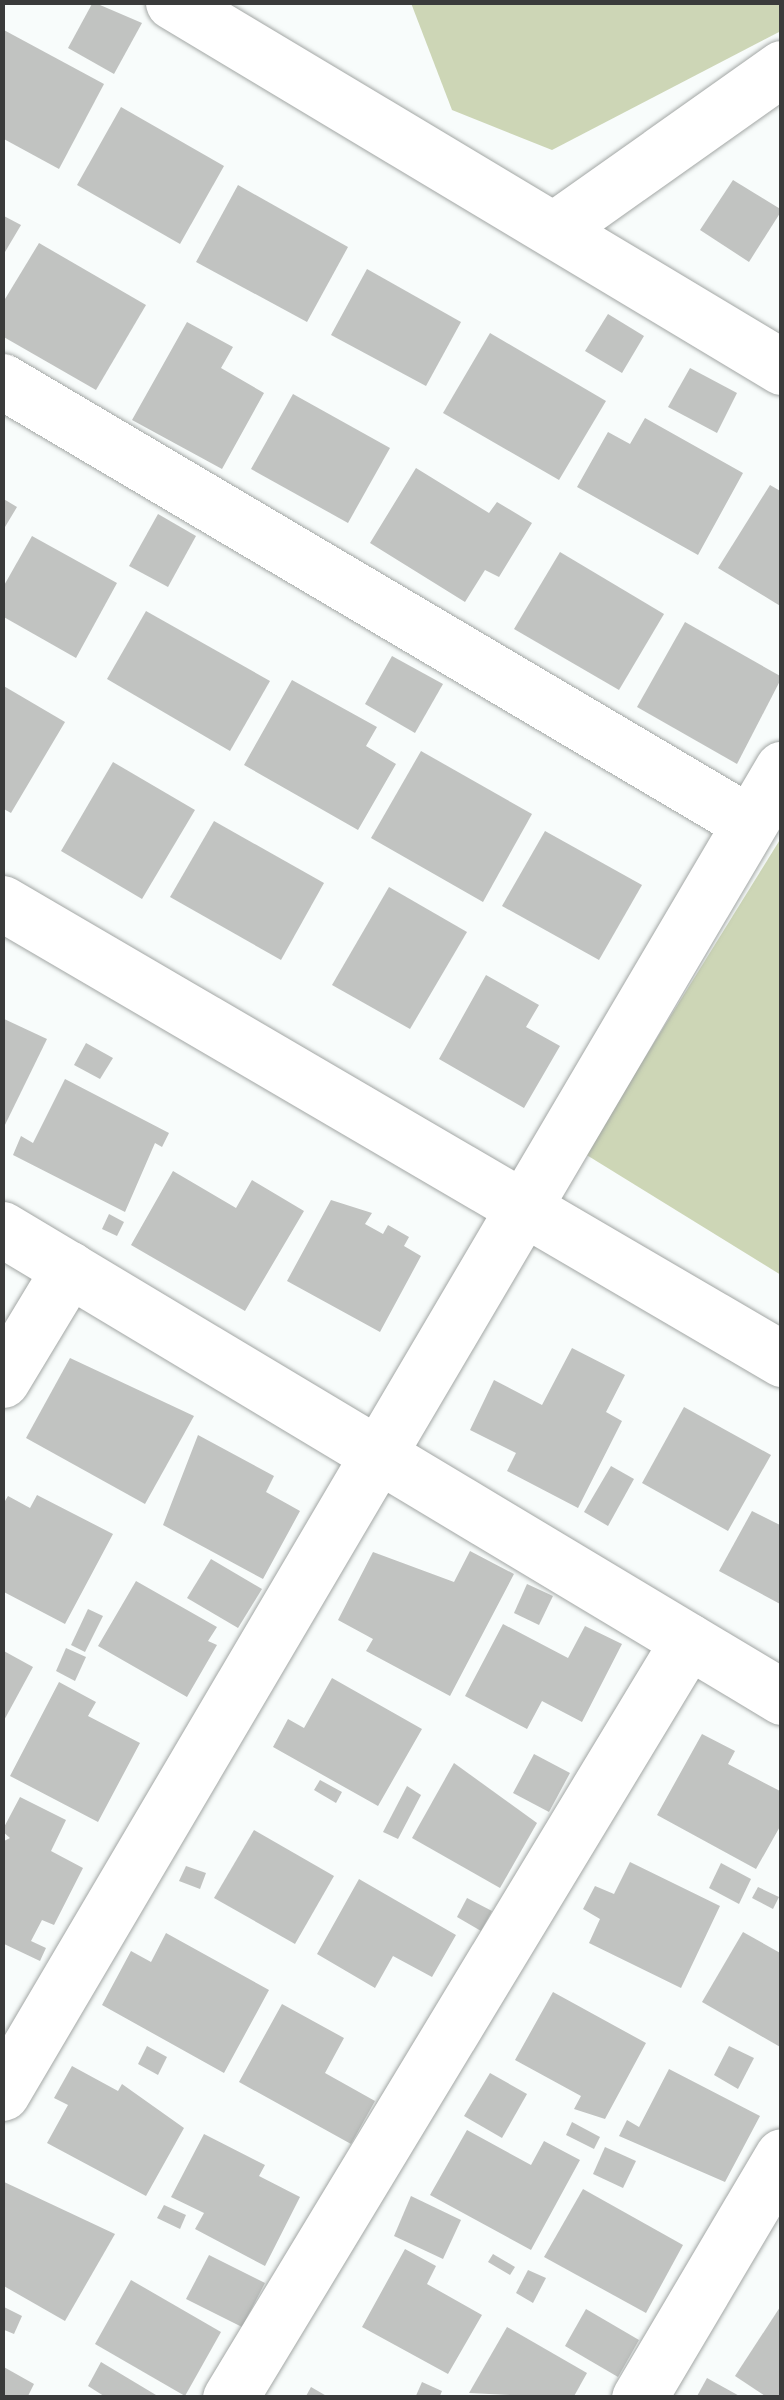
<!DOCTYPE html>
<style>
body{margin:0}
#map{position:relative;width:784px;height:2400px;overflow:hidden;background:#f8fcfb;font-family:"Varela Round",sans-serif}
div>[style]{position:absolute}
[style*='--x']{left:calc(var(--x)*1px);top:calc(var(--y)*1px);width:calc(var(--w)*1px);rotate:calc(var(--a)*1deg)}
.green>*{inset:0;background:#cdd6b6}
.building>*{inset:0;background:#c1c3c1}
.roads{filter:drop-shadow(0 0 2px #a3a7a5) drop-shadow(0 0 2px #a3a7a5)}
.minor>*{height:55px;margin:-27.5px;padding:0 27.5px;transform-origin:27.5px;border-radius:27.5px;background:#fff}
span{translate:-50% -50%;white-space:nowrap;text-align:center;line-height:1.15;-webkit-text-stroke:8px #f8fcfb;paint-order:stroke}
.frame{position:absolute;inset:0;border:5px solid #3a3b3b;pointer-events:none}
</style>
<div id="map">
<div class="green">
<div style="clip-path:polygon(411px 3px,781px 3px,781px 31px,552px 150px,452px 110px)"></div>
<div style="clip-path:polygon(781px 838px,781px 1275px,585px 1154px)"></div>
</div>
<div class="building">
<div style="clip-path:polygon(93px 2px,142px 23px,114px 74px,68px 48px)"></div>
<div style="clip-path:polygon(2px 29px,104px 84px,59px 169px,2px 138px)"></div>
<div style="clip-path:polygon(121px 107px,224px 166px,180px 244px,77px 185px)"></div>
<div style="clip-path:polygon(733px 180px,782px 210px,749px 262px,700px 230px)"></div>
<div style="clip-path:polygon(238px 185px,348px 247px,307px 322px,196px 262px)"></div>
<div style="clip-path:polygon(2px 215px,21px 225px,2px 257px)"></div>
<div style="clip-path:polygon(39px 243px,146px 305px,96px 390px,2px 336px,2px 304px)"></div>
<div style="clip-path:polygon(367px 269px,461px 322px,426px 386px,331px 335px)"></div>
<div style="clip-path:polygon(608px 314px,644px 336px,622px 373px,585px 351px)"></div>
<div style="clip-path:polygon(187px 322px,233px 347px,221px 368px,264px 393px,222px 469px,132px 420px)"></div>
<div style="clip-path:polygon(490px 333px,606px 401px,559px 480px,443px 413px)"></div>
<div style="clip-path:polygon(690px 368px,737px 393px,717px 433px,668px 407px)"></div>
<div style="clip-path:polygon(293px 394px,390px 448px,348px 523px,251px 469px)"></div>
<div style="clip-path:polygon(645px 418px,743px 473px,698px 555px,577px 487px,608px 432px,630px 444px)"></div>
<div style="clip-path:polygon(416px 468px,489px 513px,497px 502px,532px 523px,499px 577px,485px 570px,465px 602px,370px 543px)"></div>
<div style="clip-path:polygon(770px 485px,782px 492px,782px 607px,718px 568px)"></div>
<div style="clip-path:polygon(2px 498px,17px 507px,2px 532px)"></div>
<div style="clip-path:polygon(158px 514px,196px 536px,168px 587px,129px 566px)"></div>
<div style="clip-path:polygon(32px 536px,117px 583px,76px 658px,2px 616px,2px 589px)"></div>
<div style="clip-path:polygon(560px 552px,664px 614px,619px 690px,514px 629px)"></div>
<div style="clip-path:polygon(146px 611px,270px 681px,230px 751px,107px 679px)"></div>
<div style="clip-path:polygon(685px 622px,782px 677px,737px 764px,637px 707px)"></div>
<div style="clip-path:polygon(392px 656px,443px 684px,415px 733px,365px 704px)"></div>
<div style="clip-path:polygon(292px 680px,377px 727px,366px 746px,396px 764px,358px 830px,244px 765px)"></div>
<div style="clip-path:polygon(2px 685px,65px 722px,11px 813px,2px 808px)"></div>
<div style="clip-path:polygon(421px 751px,532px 814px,483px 902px,371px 838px)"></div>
<div style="clip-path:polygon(113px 762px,195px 810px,142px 899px,61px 851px)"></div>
<div style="clip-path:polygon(214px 821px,324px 883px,281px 960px,170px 897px)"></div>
<div style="clip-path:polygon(545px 831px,642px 885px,599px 960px,502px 906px)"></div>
<div style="clip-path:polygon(389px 887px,467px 932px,410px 1029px,332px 985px)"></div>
<div style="clip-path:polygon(486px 975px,539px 1005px,526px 1027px,560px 1046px,524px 1108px,439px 1059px)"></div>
<div style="clip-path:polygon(2px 1018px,47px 1039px,2px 1131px)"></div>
<div style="clip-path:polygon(86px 1043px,113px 1058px,100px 1079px,74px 1065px)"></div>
<div style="clip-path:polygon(65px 1079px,169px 1133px,162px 1147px,155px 1143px,125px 1212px,13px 1155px,21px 1136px,33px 1143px)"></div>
<div style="clip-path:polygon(173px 1171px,236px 1208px,252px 1180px,304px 1211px,245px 1311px,131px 1245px)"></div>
<div style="clip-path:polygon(331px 1200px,372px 1213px,365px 1224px,383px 1234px,388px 1225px,409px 1237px,404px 1246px,421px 1256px,380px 1332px,287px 1281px)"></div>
<div style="clip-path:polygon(109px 1214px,124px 1222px,117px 1236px,102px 1229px)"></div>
<div style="clip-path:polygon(572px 1348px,625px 1375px,606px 1412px,622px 1421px,578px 1508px,507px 1471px,516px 1453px,470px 1430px,494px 1380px,542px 1405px)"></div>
<div style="clip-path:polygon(70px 1358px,194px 1416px,145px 1504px,26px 1438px)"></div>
<div style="clip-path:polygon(684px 1407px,771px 1455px,728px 1531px,642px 1483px)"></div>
<div style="clip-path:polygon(198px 1435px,274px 1476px,266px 1492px,300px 1511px,263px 1579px,163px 1525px)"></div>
<div style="clip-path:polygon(611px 1466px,634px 1479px,608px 1526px,584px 1512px)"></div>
<div style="clip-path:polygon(37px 1495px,113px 1534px,65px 1624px,2px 1591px,2px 1506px,8px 1496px,30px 1508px)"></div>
<div style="clip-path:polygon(752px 1511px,782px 1526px,782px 1605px,719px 1571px)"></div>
<div style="clip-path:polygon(470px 1551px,514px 1574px,450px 1696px,366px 1651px,373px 1639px,338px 1620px,373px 1552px,454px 1582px)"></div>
<div style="clip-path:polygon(211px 1559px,262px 1589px,238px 1628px,187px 1598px)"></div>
<div style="clip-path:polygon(136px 1581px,217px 1627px,208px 1641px,217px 1645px,187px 1697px,98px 1646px)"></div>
<div style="clip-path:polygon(527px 1584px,553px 1596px,539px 1625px,514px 1613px)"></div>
<div style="clip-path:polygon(88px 1609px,103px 1616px,85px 1652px,71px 1645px)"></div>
<div style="clip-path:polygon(503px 1624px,568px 1658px,585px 1626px,622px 1644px,582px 1722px,542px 1701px,527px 1729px,465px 1696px)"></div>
<div style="clip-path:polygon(66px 1648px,86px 1657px,75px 1681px,56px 1671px)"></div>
<div style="clip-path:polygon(2px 1650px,33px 1667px,2px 1724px)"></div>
<div style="clip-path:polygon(332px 1678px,422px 1729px,378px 1806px,273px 1747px,288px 1719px,304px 1728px)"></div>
<div style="clip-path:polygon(59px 1682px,96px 1702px,88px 1716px,140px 1743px,98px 1822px,10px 1776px)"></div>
<div style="clip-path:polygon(702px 1734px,735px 1751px,728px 1764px,782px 1792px,782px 1823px,756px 1869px,657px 1815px)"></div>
<div style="clip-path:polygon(534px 1754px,570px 1773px,549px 1812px,513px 1793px)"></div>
<div style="clip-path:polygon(454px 1763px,537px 1823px,500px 1888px,412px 1838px)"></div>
<div style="clip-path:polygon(320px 1780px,342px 1792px,336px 1803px,314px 1790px)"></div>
<div style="clip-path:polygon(407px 1786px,421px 1795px,398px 1839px,383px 1832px)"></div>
<div style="clip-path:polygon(20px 1797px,66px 1820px,51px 1851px,83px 1868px,54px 1925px,42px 1920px,31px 1941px,46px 1948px,40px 1961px,2px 1943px,2px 1842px,10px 1838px,2px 1831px)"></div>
<div style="clip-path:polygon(254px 1830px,334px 1876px,295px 1944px,214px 1898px)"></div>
<div style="clip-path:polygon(630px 1862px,720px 1906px,681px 1988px,589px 1943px,600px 1919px,583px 1909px,595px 1886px,614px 1894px)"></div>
<div style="clip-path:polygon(721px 1863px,751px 1879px,739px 1904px,709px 1888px)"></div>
<div style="clip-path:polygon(186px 1866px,206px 1873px,200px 1889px,179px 1881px)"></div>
<div style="clip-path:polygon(359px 1879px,456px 1935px,432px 1977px,393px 1956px,375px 1988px,317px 1954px)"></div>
<div style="clip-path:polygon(758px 1887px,779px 1897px,773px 1909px,752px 1898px)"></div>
<div style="clip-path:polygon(467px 1898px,492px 1911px,481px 1931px,457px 1917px)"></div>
<div style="clip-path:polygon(743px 1932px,782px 1954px,782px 2048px,702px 2002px)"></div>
<div style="clip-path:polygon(166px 1933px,269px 1990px,224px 2073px,102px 2005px,131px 1951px,151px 1962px)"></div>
<div style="clip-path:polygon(553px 1992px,646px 2043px,605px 2119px,574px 2109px,581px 2096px,515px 2060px)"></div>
<div style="clip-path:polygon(282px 2004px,344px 2038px,325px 2073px,375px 2101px,351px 2144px,239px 2082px)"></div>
<div style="clip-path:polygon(147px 2046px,167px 2057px,158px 2075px,138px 2064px)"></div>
<div style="clip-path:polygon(729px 2046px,754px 2058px,738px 2089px,714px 2075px)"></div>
<div style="clip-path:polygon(72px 2066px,118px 2091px,122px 2084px,184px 2128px,146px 2196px,47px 2143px,68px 2105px,54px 2098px)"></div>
<div style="clip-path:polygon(669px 2069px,760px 2116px,725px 2182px,619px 2136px,627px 2120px,639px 2127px)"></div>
<div style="clip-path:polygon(490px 2073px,527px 2094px,502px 2138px,464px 2116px)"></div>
<div style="clip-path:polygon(572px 2122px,600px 2137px,594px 2149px,566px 2135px)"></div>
<div style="clip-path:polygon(467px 2130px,531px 2165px,544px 2141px,580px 2160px,531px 2250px,430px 2195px)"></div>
<div style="clip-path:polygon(204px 2134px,265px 2165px,259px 2176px,300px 2197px,265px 2266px,195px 2229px,204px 2213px,171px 2197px)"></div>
<div style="clip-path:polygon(605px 2147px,636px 2161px,623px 2188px,593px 2174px)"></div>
<div style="clip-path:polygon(2px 2181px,115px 2234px,65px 2321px,2px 2285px)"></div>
<div style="clip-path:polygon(583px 2189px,683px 2245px,646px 2313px,544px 2257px)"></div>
<div style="clip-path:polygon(411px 2196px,461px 2220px,443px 2259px,394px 2236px)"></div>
<div style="clip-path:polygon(164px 2205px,186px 2215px,180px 2229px,157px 2218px)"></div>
<div style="clip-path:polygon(405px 2249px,436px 2266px,427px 2284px,482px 2315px,448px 2374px,362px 2327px)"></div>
<div style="clip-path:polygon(493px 2254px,515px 2267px,510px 2275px,488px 2262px)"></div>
<div style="clip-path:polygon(209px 2255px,265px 2283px,242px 2327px,186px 2299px)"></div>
<div style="clip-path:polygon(528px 2270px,546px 2278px,533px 2303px,516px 2293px)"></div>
<div style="clip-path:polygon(131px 2280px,221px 2332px,185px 2396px,95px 2344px)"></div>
<div style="clip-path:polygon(782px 2304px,782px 2398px,768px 2398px,735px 2376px)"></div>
<div style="clip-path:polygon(2px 2306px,22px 2316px,14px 2334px,2px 2329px)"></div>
<div style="clip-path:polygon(586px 2309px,639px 2340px,618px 2377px,565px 2346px)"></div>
<div style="clip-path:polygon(507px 2327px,587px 2373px,573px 2398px,469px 2393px)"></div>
<div style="clip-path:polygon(101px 2362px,161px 2398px,107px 2398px,88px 2386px)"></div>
<div style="clip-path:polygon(2px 2366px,34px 2384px,27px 2398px,2px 2398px)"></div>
<div style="clip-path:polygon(707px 2378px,743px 2398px,696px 2398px)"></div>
<div style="clip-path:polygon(422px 2382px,442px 2391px,439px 2398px,415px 2398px)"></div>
<div style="clip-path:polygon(311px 2387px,330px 2398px,305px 2398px)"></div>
</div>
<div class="roads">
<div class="minor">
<div style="--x:173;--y:2;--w:710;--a:30.94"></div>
<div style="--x:556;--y:228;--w:277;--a:-35.3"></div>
<div style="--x:2;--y:381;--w:867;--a:30.59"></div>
<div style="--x:2;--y:903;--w:904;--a:30.31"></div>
<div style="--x:2;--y:1229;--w:910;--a:30.96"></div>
<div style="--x:2;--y:1380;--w:130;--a:-58.9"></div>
<div style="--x:2;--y:2093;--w:1537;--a:-59.5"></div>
<div style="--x:230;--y:2398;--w:885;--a:-58.83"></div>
<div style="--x:639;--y:2398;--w:281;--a:-59.4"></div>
</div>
</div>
<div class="frame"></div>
</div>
